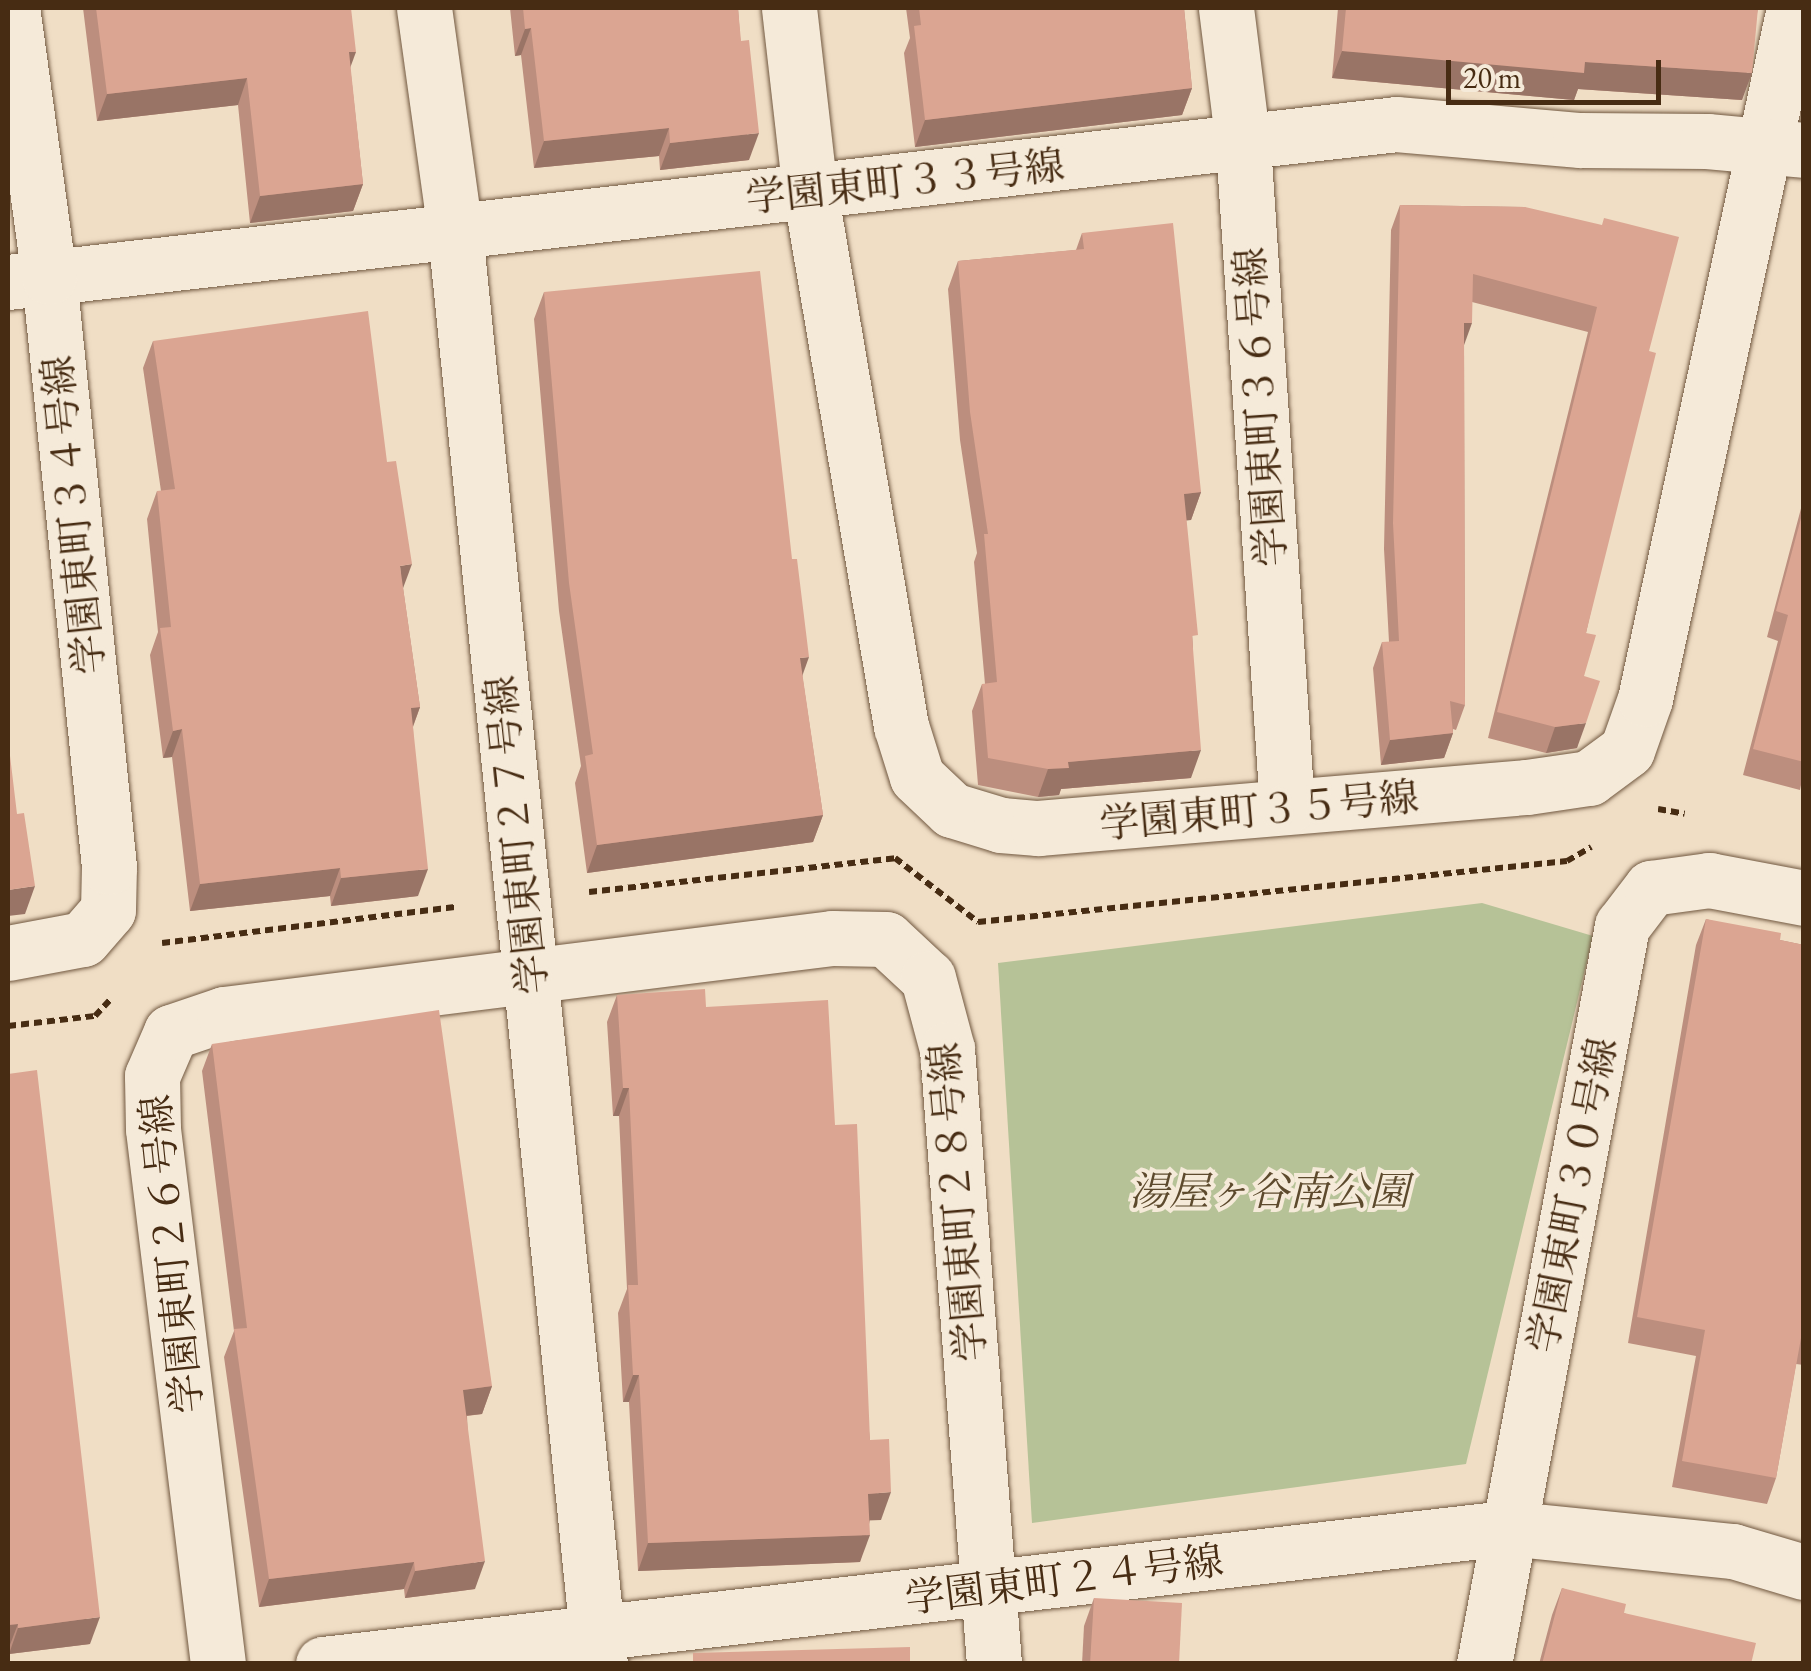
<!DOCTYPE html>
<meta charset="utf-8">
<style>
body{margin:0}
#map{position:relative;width:1811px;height:1671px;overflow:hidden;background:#f0dec5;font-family:"EB Garamond","Noto Serif JP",serif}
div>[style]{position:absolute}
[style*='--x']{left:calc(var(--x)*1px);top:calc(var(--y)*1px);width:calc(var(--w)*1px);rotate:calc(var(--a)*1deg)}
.green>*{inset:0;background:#b6c297}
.path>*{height:6px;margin-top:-3px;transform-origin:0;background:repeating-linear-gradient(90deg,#472c13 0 8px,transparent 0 13px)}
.roads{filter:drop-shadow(0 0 2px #715840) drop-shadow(0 0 2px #715840)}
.minor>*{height:55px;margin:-27.5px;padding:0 27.5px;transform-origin:27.5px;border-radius:27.5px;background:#f5ead9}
.wall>*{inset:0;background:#bc8e7e}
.shaded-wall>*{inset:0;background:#997466}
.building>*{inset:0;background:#dba592}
span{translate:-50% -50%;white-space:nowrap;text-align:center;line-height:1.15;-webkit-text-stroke:8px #f5ead9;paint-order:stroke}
.street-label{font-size:40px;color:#472c13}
.park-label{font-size:40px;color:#5d4a2d;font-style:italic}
.frame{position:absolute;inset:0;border:10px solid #472c13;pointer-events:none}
.scale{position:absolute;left:1446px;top:60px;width:215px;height:45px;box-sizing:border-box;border:5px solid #472c13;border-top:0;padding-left:12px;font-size:30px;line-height:35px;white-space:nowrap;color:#472c13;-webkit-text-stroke:8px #f5ead9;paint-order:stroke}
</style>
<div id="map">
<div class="green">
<div style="clip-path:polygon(1482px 903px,1593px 936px,1466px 1464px,1032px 1523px,998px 963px)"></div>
</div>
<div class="path">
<div style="--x:1658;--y:809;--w:27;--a:10"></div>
<div style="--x:589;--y:892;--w:308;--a:-6.3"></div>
<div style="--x:895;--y:858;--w:105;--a:37.6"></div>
<div style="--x:978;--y:922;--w:592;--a:-5.91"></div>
<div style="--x:1567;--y:861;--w:28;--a:-30"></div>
<div style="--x:162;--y:943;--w:297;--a:-7"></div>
<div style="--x:8;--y:1026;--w:88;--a:-6.6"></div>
<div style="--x:95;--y:1016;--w:22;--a:-47"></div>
</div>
<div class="roads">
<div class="minor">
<div style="--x:424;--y:8;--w:226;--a:82.1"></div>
<div style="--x:455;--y:232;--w:1439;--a:84.22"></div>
<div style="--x:789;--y:8;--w:184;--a:83.5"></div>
<div style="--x:810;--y:191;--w:543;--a:80.35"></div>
<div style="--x:901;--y:726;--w:53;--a:72.6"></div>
<div style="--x:917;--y:777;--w:48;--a:43.3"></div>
<div style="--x:952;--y:810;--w:51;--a:17"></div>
<div style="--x:1001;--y:825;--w:37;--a:5"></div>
<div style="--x:1038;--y:828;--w:491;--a:-4.8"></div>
<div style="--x:1527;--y:787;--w:63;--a:-8.3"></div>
<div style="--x:1589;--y:778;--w:47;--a:-36.4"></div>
<div style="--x:1627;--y:750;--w:54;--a:-70.6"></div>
<div style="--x:1645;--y:699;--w:707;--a:-77.83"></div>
<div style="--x:1226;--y:8;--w:138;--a:82.9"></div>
<div style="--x:1243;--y:145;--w:663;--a:86.2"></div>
<div style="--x:8;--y:282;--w:1397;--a:-6.49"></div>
<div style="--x:1396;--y:124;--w:185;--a:5"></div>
<div style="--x:1580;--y:140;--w:127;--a:0.5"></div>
<div style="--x:1707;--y:141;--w:97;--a:5.3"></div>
<div style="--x:8;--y:953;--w:76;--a:-10.6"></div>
<div style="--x:83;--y:939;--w:38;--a:-49"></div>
<div style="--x:108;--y:910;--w:43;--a:-88.7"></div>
<div style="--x:109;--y:867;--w:593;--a:-95.81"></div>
<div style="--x:49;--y:277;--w:272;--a:-97.8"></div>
<div style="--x:218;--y:1664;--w:539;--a:-96.93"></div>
<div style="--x:153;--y:1129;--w:53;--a:-91.1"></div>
<div style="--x:152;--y:1076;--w:48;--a:-66.6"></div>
<div style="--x:171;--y:1032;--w:56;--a:-18.8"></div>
<div style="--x:224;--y:1014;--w:613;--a:-7.13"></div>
<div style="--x:832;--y:938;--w:54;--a:1.1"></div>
<div style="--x:886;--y:939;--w:57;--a:42.9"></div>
<div style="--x:928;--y:978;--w:73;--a:75"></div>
<div style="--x:947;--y:1049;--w:617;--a:85.63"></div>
<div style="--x:323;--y:1664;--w:1191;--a:-6.56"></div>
<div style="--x:1506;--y:1528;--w:228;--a:5.8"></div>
<div style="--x:1733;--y:1551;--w:74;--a:16.5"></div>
<div style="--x:1484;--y:1664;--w:751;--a:-79.41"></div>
<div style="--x:1622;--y:926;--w:48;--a:-52.7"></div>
<div style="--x:1651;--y:888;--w:59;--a:-7.9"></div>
<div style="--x:1709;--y:880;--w:97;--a:10.7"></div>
</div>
</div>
<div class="wall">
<div style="clip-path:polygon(83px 8px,351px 8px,350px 66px,363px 184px,353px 211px,250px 223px,238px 105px,97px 121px)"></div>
<div style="clip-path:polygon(510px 8px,738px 8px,749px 160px,660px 170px,659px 156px,534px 168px,521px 55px,515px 56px)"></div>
<div style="clip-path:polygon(906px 8px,1184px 8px,1192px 88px,1182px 115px,915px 147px,904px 53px,910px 38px)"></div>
<div style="clip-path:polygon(1338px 8px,1758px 8px,1742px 100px,1578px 89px,1574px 100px,1332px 78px)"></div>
<div style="clip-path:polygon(1400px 205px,1525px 207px,1649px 351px,1586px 633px,1584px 676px,1577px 748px,1546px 753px,1488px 738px,1588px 332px,1472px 302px,1464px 343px,1465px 705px,1456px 730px,1453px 729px,1453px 733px,1444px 758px,1381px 765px,1373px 668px,1382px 642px,1389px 642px,1384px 549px,1391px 230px)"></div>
<div style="clip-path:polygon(1082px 233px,1201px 492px,1191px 520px,1186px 520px,1193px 649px,1191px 778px,1061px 789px,1059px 795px,1038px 797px,978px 785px,972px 711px,982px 684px,985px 684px,974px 562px,977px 553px,960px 440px,948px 289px,958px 261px,1076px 250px)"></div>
<div style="clip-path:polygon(544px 292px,802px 674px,823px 815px,813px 842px,587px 873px,575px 783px,581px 766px,559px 611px,534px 319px)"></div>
<div style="clip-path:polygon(153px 341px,403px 588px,420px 707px,413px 727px,418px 896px,331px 906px,330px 896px,190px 911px,172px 757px,163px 758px,150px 655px,158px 632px,147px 519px,157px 491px,161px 491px,143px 368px)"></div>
<div style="clip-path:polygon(1804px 497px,1804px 786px,1801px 785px,1800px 790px,1743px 775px,1778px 641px,1767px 637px)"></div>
<div style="clip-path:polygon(1706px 919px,1780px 940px,1804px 945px,1804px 1365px,1796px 1364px,1776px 1478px,1767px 1504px,1672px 1487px,1696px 1356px,1628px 1343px,1696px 945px)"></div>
<div style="clip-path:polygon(617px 995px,706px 1007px,835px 1125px,870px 1440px,881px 1520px,870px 1520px,860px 1562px,638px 1571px,629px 1402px,623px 1402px,618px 1313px,627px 1289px,619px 1116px,613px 1116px,607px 1022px)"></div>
<div style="clip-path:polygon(212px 1044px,492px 1386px,482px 1414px,467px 1416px,475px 1589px,405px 1598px,404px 1589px,259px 1607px,224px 1357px,234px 1331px,202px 1071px)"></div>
<div style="clip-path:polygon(8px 1074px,90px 1644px,9px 1654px,8px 1650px)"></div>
<div style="clip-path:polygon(1562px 1588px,1624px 1613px,1751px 1664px,1539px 1664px,1552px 1615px)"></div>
<div style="clip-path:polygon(1094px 1598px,1179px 1664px,1082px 1664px,1084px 1626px)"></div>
</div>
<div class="shaded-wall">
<div style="clip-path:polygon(531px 28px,521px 55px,515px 56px,525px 29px)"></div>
<div style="clip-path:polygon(1342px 51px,1585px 62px,1752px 73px,1742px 100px,1578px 89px,1574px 100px,1332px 78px)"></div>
<div style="clip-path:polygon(349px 52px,356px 52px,346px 79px)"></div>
<div style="clip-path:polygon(247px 78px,238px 105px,97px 121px,107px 94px)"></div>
<div style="clip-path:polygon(1192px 88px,1182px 115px,915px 147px,925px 120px)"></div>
<div style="clip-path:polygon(669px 128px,659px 156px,534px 168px,544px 141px)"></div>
<div style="clip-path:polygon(759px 133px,749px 160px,660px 170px,670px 143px)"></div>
<div style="clip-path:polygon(363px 184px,353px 211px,250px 223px,260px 196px)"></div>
<div style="clip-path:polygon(1464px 323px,1472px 323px,1463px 348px)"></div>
<div style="clip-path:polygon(1201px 492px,1191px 520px,1174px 522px,1184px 494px)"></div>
<div style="clip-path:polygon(412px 564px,402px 591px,400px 566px)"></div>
<div style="clip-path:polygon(809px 657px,799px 685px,800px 658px)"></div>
<div style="clip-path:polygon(420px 707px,410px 734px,411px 708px)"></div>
<div style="clip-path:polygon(1586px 723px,1577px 748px,1546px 753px,1555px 727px)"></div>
<div style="clip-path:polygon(182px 729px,172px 757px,163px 758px,173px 731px)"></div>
<div style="clip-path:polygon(1453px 733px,1444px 758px,1381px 765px,1390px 740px)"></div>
<div style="clip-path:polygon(1201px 750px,1191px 778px,1061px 789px,1059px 795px,1038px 797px,1048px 769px,1068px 762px)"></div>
<div style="clip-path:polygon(823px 815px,813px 842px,587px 873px,597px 845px)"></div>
<div style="clip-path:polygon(340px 868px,330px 896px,190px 911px,200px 884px)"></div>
<div style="clip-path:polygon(428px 869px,418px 896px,331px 906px,341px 878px)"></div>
<div style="clip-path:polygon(35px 886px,25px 914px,8px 916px,8px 890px)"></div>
<div style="clip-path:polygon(623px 1088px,629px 1088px,619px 1116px,613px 1116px)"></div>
<div style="clip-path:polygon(633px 1375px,639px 1375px,629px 1402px,623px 1402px)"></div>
<div style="clip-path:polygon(492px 1386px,482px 1414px,453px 1417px,463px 1390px)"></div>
<div style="clip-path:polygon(891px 1492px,881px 1520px,858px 1521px,868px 1494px)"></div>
<div style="clip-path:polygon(870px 1535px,860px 1562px,638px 1571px,648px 1543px)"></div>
<div style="clip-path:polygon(485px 1561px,475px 1589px,405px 1598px,415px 1571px)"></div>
<div style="clip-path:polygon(414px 1562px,404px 1589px,259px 1607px,269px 1579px)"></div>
<div style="clip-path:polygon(100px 1617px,90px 1644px,9px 1654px,18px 1628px)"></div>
<div style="clip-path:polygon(18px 1624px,8px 1650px,8px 1625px)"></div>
</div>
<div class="building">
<div style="clip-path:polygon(96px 8px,351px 8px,356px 52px,349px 52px,363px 184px,260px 196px,247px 78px,107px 94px)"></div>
<div style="clip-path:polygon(523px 8px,738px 8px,741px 41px,749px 40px,759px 133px,670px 143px,669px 128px,544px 141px,531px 28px,525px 29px)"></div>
<div style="clip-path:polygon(919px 8px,1184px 8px,1192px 88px,925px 120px,914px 26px,921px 25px)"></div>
<div style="clip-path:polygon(1346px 8px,1758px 8px,1752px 73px,1585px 62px,1584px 73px,1342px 51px)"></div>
<div style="clip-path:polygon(1400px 205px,1525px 207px,1602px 225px,1604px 218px,1679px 237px,1649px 351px,1656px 353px,1586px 633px,1596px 635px,1584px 676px,1600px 681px,1586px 723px,1555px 727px,1497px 712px,1597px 307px,1473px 274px,1472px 323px,1464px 323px,1465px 705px,1450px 701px,1453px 733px,1390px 740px,1382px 642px,1399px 641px,1393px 523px)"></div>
<div style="clip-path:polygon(1173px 223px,1201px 492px,1184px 494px,1198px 635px,1192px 636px,1201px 750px,1068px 762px,1069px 768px,1048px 769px,988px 758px,982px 684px,997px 682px,984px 534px,988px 534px,970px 412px,958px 261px,1084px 249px,1082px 233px)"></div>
<div style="clip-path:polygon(760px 271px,792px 559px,797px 559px,809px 657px,800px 658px,823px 815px,597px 845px,585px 756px,593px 754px,569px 583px,544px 292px)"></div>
<div style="clip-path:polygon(368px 311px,387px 462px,396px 461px,412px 564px,400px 566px,420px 707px,411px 708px,428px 869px,341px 878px,340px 868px,200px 884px,182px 729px,173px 731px,160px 628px,171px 627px,157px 491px,175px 489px,153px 341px)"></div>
<div style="clip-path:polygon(1804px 507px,1804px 762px,1753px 749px,1788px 615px,1776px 611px)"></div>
<div style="clip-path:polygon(8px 739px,17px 814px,24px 813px,35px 886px,8px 890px)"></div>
<div style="clip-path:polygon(1706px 919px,1781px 933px,1780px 940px,1804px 945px,1804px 1338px,1801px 1338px,1776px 1478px,1682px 1461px,1705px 1330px,1637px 1317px)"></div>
<div style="clip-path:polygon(705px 989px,706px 1007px,828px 1000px,835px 1125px,857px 1124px,870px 1440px,889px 1439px,891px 1492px,868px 1494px,870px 1535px,648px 1543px,639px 1375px,633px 1375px,628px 1285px,638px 1285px,629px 1088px,623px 1088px,617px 995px)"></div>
<div style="clip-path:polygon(439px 1010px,492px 1386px,463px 1390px,485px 1561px,415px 1571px,414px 1562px,269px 1579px,234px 1329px,247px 1328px,212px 1044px)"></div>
<div style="clip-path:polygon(37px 1070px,100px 1617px,18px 1628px,18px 1624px,8px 1625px,8px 1074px)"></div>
<div style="clip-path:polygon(1562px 1588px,1626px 1604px,1624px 1613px,1756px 1643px,1751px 1664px,1542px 1664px)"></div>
<div style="clip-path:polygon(1094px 1598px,1182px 1603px,1179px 1664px,1090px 1664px)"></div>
<div style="clip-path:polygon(910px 1647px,910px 1664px,693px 1664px,693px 1653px)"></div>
</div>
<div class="street-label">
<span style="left:905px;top:181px;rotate:-6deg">学園東町３３号線</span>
<span style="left:1260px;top:407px;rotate:-94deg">学園東町３６号線</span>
<span style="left:73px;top:515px;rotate:-96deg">学園東町３４号線</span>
<span style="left:1259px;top:810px;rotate:-5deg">学園東町３５号線</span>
<span style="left:516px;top:835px;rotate:-96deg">学園東町２７号線</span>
<span style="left:1572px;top:1195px;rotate:-79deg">学園東町３０号線</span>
<span style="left:957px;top:1202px;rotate:-95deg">学園東町２８号線</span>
<span style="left:171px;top:1254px;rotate:-96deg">学園東町２６号線</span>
<span style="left:1064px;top:1579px;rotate:-7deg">学園東町２４号線</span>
</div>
<div class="park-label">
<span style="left:1269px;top:1191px">湯屋ヶ谷南公園</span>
</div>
<div class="frame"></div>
<div class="scale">20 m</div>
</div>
